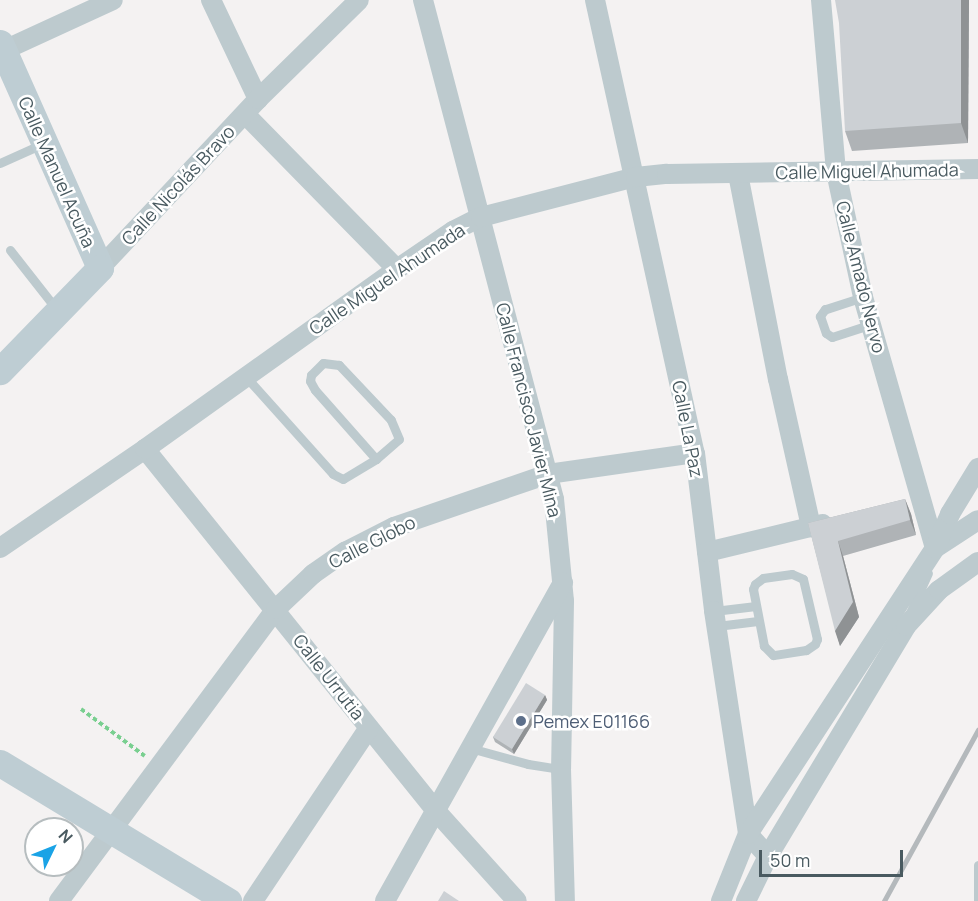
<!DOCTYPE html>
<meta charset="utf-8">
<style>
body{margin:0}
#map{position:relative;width:978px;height:901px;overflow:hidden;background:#f4f2f2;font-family:Manrope,sans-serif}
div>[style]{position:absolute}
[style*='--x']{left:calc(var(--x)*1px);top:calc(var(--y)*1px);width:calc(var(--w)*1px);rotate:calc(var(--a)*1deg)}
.path>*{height:4px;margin-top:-2px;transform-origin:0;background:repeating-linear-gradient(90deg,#79cf90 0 4.5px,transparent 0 7.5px)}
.lane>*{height:9px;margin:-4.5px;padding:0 4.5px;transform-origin:4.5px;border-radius:4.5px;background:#bdcace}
.street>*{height:20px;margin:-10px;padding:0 10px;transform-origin:10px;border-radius:10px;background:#bdcace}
.secondary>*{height:27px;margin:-13.5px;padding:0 13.5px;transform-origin:13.5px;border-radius:13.5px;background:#becdd3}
.rail>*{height:4.5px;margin:-2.25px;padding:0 2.25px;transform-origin:2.25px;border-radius:2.25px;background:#b4b9bc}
.wall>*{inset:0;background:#afb3b6}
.shaded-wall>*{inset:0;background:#8f9294}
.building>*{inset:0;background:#ccd0d4}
.dots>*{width:16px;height:16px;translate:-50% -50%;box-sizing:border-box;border:3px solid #fff;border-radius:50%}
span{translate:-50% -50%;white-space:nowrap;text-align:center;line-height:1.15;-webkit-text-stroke:5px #fff;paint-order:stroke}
.street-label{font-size:18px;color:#495a60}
.service-label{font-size:18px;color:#4e5e75}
.left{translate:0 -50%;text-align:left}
.north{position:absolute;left:24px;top:817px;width:60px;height:60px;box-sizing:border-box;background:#fff;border:2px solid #b6bdbf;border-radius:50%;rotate:47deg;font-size:16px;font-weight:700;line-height:24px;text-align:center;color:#495a60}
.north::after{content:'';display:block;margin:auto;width:21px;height:27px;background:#1aa3e6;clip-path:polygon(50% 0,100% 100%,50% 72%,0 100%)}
.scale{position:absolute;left:759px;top:850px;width:144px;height:27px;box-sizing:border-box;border:3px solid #495a60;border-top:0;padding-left:8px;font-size:18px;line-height:21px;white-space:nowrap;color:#495a60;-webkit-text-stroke:4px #fff;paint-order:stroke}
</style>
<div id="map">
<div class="path">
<div style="--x:81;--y:709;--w:79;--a:36.3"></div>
</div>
<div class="lane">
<div style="--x:0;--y:163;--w:46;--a:-24.3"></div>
<div style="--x:10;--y:250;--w:76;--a:51.9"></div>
<div style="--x:863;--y:297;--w:40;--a:162"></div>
<div style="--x:825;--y:309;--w:9;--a:126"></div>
<div style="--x:820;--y:316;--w:18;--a:71"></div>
<div style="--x:826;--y:333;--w:7;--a:34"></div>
<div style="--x:832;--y:337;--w:40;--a:-18"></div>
<div style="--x:246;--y:377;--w:130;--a:48.1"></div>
<div style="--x:333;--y:474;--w:11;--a:27"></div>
<div style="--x:343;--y:479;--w:39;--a:-31"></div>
<div style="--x:376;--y:459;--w:30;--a:-41"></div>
<div style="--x:399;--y:439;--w:21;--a:-113"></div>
<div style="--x:391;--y:420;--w:76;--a:-133.4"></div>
<div style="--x:339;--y:365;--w:16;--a:-173"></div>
<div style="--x:323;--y:363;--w:17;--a:135"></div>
<div style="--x:311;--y:375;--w:6;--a:99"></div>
<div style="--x:310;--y:381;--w:10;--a:61"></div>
<div style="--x:315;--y:390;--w:92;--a:48.5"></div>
<div style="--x:792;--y:574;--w:12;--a:24"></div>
<div style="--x:803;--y:579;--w:62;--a:76.9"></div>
<div style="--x:817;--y:639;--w:5;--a:112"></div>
<div style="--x:815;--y:644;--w:11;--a:146"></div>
<div style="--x:806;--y:650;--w:33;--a:171"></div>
<div style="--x:773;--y:655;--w:13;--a:-135"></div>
<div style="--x:764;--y:646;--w:58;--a:-100.9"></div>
<div style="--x:753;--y:589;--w:5;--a:-68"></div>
<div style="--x:755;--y:584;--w:10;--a:-37"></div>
<div style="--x:763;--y:578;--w:29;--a:-8"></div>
<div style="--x:714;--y:611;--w:42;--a:-6.8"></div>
<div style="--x:909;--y:615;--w:46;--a:-65.7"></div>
<div style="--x:717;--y:626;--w:41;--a:-7"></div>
<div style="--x:470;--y:748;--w:60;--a:15.4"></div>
<div style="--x:528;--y:764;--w:33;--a:9"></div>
<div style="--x:978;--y:901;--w:36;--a:-90"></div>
</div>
<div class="street">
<div style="--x:211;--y:0;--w:110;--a:64.6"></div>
<div style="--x:423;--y:0;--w:516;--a:75.29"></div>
<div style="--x:554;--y:499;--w:102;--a:84.4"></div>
<div style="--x:564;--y:601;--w:168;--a:91"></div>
<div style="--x:561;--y:769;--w:132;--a:88.3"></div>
<div style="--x:595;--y:0;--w:464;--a:77.6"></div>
<div style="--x:695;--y:453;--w:159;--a:83.1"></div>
<div style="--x:714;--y:611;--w:226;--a:81.3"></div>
<div style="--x:748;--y:834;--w:30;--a:48"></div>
<div style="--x:821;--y:0;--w:173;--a:85"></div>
<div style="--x:836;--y:172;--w:128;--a:77.8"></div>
<div style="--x:863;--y:297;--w:261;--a:74"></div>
<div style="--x:935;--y:548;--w:51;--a:-33.1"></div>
<div style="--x:0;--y:52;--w:124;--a:-24.7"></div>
<div style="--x:245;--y:114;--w:217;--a:45.6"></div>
<div style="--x:738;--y:174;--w:209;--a:79"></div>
<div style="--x:778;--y:379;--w:152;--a:77.4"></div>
<div style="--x:100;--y:268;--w:231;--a:-46.9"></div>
<div style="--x:258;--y:99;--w:141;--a:-44.4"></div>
<div style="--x:145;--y:449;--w:463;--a:51.2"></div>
<div style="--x:435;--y:810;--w:122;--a:48"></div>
<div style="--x:0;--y:548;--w:176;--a:-34.3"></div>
<div style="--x:145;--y:449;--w:310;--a:-35.5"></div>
<div style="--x:397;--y:269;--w:68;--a:-34.2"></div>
<div style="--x:453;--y:231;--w:31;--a:-27"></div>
<div style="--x:481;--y:217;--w:160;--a:-14.5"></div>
<div style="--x:636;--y:177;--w:31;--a:-6"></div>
<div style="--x:667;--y:174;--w:311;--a:-0.9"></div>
<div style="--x:707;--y:552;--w:119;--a:-13.6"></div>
<div style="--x:59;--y:901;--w:364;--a:-53.4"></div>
<div style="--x:276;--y:609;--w:51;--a:-43.4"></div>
<div style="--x:313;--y:574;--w:39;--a:-35"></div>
<div style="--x:345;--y:552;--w:55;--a:-27"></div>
<div style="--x:394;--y:527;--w:163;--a:-19"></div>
<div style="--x:548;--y:474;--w:148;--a:-8.1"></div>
<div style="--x:253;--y:901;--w:208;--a:-56.2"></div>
<div style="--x:385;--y:901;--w:365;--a:-60.8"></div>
<div style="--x:721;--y:901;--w:72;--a:-68.1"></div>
<div style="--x:748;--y:834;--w:342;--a:-56.8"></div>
<div style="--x:935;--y:548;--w:37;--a:-66"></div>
<div style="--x:950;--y:514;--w:54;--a:-58.7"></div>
<div style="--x:746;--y:901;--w:50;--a:-63.9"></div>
<div style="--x:768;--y:856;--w:268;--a:-59"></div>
<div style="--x:906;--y:626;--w:49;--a:-47.5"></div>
<div style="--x:939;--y:590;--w:48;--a:-35.7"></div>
</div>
<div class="secondary">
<div style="--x:0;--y:43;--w:246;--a:66"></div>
<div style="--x:100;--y:268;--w:144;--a:134.2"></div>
<div style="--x:0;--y:763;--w:267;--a:31.2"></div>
</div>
<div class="rail">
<div style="--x:884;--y:901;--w:195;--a:-61.2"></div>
</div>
<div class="wall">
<div style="clip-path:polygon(969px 0,968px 143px,852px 151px,845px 131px)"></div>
<div style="clip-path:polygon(905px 499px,911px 514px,916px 535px,843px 556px,859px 617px,840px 646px,808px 523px)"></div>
<div style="clip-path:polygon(545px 695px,547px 700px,514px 754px,495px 742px,493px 737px)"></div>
</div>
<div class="shaded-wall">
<div style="clip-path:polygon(961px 0,969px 0,968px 143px,961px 123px)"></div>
<div style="clip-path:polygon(905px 499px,911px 514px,916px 535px,910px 520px)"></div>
<div style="clip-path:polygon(838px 541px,843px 556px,859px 617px,840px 646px,835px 631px)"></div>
<div style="clip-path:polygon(545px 695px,547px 700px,514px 754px,512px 749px)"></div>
</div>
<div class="building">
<div style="clip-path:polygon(835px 0,961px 0,961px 123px,845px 131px,839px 23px)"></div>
<div style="clip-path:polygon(905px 499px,910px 520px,838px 541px,853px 602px,835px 631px,808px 523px)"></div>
<div style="clip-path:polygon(526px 683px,545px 695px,512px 749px,493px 737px)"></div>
<div style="clip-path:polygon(444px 891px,459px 901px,438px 901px)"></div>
</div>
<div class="dots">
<div style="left:521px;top:721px;background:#5c6f8a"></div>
</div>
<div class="street-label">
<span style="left:867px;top:171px;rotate:-1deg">Calle Miguel Ahumada</span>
<span style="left:57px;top:172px;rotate:66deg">Calle Manuel Acuña</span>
<span style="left:178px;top:185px;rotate:-47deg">Calle Nicolás Bravo</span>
<span style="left:861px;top:277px;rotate:76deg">Calle Amado Nervo</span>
<span style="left:387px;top:279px;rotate:-34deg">Calle Miguel Ahumada</span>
<span style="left:529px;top:410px;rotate:76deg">Calle Francisco Javier Mina</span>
<span style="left:688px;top:429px;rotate:79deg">Calle La Paz</span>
<span style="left:372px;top:542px;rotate:-27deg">Calle Globo</span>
<span style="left:329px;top:677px;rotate:52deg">Calle Urrutia</span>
</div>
<div class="service-label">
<span class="left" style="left:533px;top:721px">Pemex E01166</span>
</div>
<div class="north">N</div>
<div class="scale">50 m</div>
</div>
